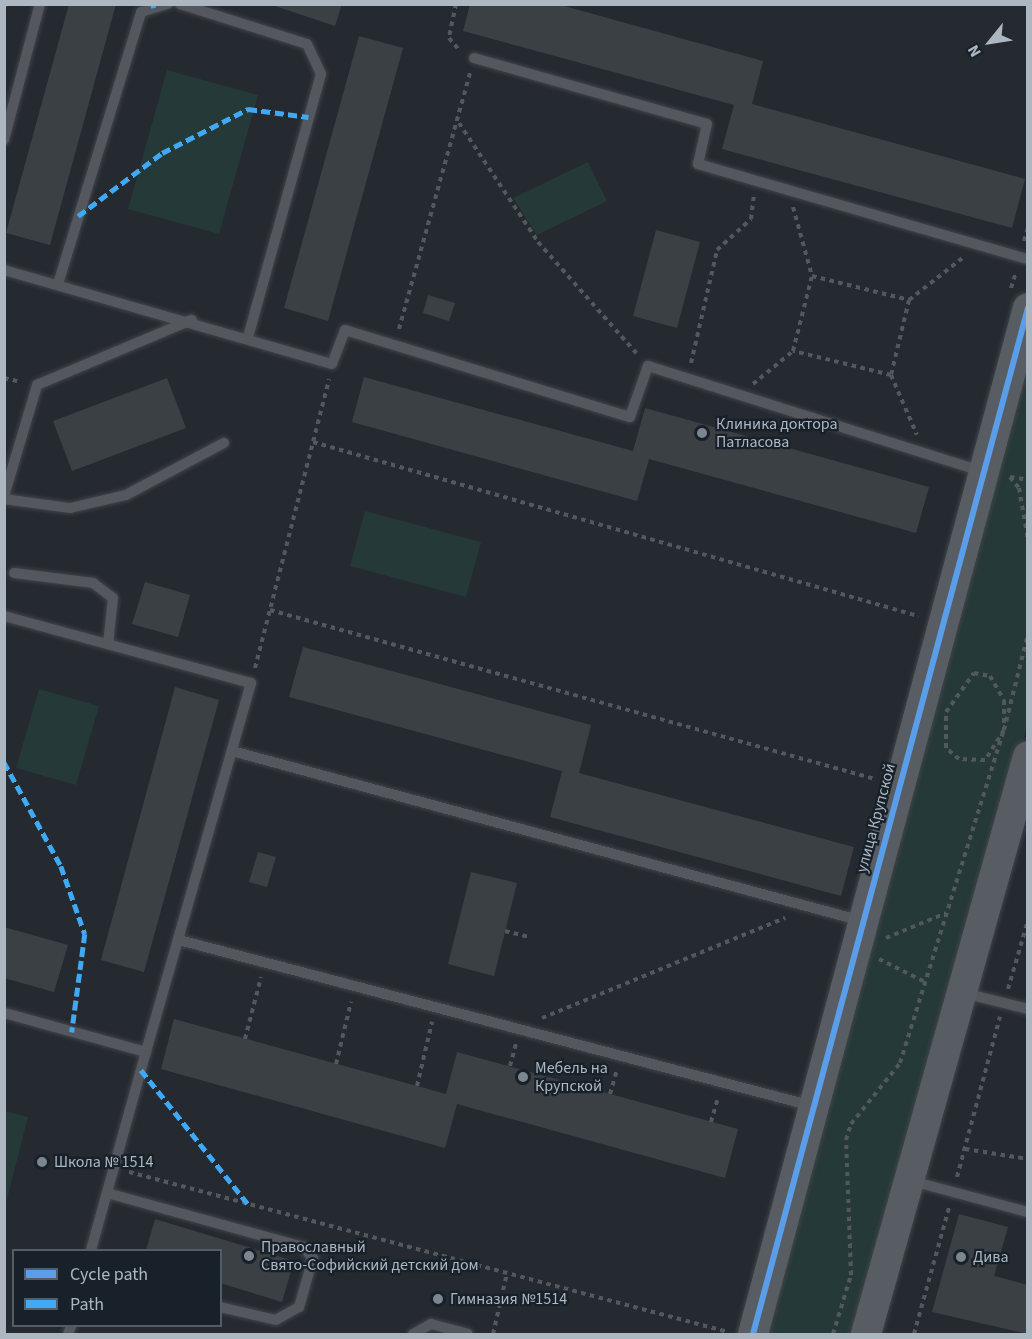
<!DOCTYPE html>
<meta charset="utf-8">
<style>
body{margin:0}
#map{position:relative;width:1032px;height:1339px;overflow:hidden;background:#242a2f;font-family:"Source Sans 3",sans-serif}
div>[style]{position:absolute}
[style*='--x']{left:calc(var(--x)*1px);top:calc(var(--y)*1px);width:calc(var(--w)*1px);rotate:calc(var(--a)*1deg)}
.green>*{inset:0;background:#253938}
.building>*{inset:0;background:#3b4044}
.path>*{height:4px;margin-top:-2px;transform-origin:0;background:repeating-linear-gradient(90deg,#52585c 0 4.5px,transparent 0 9px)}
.roads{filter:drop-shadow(0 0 2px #404448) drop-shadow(0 0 2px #404448)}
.lane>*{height:10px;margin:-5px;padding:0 5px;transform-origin:5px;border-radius:5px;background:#54585e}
.secondary>*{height:30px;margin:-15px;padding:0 15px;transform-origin:15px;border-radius:15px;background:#585d63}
.quiet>*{height:4.5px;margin-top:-2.25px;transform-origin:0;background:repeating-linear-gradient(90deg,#3fa9f5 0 9px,transparent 0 13.5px)}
.cycleway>*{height:6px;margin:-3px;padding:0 3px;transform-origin:3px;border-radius:3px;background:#5a9eea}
.dots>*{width:16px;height:16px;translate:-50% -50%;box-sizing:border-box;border:3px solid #18212a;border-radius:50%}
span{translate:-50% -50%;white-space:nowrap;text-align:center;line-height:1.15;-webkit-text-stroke:4.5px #18212a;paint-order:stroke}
.poi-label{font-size:16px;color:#acb7c2}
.left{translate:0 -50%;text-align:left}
.street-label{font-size:16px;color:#acb7c2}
.frame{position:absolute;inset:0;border:6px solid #acb7c2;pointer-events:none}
.legend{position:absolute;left:12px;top:1249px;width:210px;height:78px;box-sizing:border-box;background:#18212a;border:2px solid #535d67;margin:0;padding:8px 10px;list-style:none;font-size:18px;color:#acb7c2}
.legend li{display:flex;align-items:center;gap:12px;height:30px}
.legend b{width:30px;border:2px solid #535d67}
.north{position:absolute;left:960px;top:12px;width:60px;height:60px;-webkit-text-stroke:4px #18212a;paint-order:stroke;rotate:240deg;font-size:16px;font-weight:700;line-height:24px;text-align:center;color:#acb7c2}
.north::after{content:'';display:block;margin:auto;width:21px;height:27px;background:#acb7c2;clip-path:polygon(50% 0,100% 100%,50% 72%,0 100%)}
</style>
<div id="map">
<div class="green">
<div style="clip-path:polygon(167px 70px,258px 95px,219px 234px,128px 209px)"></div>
<div style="clip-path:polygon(588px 162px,607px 201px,537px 235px,513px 198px)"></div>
<div style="clip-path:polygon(1027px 356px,1027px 726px,858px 1334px,760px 1334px)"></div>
<div style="clip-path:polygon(365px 511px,481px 542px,466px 597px,350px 566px)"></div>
<div style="clip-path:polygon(39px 689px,99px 706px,76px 785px,16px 768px)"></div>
<div style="clip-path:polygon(5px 1111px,28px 1117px,5px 1207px,4px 1111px)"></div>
</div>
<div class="building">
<div style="clip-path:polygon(69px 4px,116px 4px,50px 245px,6px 233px)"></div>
<div style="clip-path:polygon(269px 4px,342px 4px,335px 26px)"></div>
<div style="clip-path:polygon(470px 4px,557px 4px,763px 61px,752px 104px,1025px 179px,1012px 228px,722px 149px,734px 105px,463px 31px)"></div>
<div style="clip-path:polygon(359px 36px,403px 48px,328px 321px,284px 308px)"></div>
<div style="clip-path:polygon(656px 230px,700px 242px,677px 328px,633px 316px)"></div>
<div style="clip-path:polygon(428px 295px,455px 303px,449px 321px,423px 313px)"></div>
<div style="clip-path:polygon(364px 377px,633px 451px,645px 408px,929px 487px,916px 533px,649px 459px,637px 501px,352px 422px)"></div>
<div style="clip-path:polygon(167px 378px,186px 428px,72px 471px,53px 421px)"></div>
<div style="clip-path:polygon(145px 582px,190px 595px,178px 637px,132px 624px)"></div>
<div style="clip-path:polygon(303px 647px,591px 725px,579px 773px,854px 847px,841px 896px,550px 817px,562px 771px,289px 697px)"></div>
<div style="clip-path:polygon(175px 687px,219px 700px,144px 972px,101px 960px)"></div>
<div style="clip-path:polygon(258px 852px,276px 857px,267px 887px,249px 882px)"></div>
<div style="clip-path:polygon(471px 872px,517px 883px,494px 976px,448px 964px)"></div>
<div style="clip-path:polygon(4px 927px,68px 945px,54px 992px,4px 978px)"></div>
<div style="clip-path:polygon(174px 1019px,446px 1094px,457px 1052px,738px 1129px,725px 1178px,457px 1104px,445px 1148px,161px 1069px)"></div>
<div style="clip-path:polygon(959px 1214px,1008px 1227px,994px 1276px,1028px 1285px,1028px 1334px,932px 1312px)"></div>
<div style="clip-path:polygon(155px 1219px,294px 1261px,282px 1302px,220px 1283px,220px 1250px,146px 1250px)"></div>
</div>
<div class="path">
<div style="--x:456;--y:4;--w:35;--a:102"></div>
<div style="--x:449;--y:38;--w:17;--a:50"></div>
<div style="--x:4;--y:6;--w:4;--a:-34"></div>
<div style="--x:459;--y:123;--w:143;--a:56.4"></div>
<div style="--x:538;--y:242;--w:149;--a:48.5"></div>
<div style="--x:793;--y:207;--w:72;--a:74.6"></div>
<div style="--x:1024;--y:241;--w:14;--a:-73"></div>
<div style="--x:1011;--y:288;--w:17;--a:-73"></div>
<div style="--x:909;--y:300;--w:71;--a:-38.2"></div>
<div style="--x:399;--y:329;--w:266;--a:-74.5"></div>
<div style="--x:691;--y:363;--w:116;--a:-77"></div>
<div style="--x:717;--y:250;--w:46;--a:-42.4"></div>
<div style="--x:751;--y:219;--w:23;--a:-83"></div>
<div style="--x:891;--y:375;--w:65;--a:66.6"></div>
<div style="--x:4;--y:378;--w:17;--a:13"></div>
<div style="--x:753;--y:384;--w:52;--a:-39.5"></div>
<div style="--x:793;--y:351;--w:77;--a:-75.8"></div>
<div style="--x:812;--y:276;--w:100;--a:13.9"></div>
<div style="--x:909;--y:300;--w:77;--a:103.5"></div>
<div style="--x:891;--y:375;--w:101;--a:-166.2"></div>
<div style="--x:313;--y:442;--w:630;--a:16.05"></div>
<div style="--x:1010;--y:477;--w:14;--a:51"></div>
<div style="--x:1019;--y:488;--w:53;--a:80.2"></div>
<div style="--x:1010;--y:477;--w:18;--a:9"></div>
<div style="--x:270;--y:610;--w:628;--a:15.61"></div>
<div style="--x:255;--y:668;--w:298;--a:-75.6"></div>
<div style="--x:974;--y:673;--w:16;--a:11"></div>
<div style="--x:990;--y:676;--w:28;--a:60"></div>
<div style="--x:1004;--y:700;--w:30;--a:90"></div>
<div style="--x:1004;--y:730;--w:36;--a:122"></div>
<div style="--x:985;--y:760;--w:26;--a:-178"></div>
<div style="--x:959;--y:759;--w:17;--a:-140"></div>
<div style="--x:946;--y:748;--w:36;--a:-90"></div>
<div style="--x:946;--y:712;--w:48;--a:-54.3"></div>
<div style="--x:505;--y:931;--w:25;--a:14"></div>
<div style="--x:886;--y:938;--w:65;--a:-22.6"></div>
<div style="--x:879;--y:959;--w:51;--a:26.6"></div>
<div style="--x:1008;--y:989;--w:72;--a:-73.8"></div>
<div style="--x:542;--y:1018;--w:263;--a:-22.4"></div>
<div style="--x:245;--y:1039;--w:64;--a:-75.5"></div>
<div style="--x:336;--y:1064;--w:64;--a:-76.4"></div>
<div style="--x:510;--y:1066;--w:23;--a:-75"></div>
<div style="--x:417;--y:1086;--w:66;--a:-76.8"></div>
<div style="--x:610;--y:1094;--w:26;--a:-74"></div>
<div style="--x:711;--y:1122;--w:26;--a:-74"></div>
<div style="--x:965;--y:1149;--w:64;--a:9"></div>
<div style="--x:129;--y:1172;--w:620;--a:14.96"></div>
<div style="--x:957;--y:1177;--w:166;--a:-75"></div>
<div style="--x:493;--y:1334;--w:63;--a:-77.1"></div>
<div style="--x:833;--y:1334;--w:62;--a:-73"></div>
<div style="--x:851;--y:1275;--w:135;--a:-92.1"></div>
<div style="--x:846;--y:1140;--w:17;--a:-73"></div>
<div style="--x:851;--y:1124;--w:78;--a:-51.2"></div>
<div style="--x:900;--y:1063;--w:349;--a:-72.7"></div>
<div style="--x:1004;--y:730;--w:99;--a:-76"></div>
<div style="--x:914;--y:1334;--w:131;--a:-74.5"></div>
</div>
<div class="roads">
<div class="lane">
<div style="--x:180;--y:4;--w:133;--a:17.5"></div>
<div style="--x:307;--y:44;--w:33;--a:65"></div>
<div style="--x:321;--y:74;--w:273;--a:105.5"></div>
<div style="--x:474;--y:58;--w:242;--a:15.8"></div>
<div style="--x:707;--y:124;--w:41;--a:102.7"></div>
<div style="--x:698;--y:164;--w:343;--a:16.1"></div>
<div style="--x:4;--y:140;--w:141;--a:-75.2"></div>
<div style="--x:4;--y:270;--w:341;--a:16"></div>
<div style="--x:332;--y:364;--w:36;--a:-69"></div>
<div style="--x:345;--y:330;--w:298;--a:17"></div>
<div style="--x:630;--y:417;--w:54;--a:-70.6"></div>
<div style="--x:648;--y:366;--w:349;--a:17.5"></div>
<div style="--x:58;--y:284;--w:284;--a:-73"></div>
<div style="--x:141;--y:12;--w:28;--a:-17"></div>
<div style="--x:4;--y:496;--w:116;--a:-73.4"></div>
<div style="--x:37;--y:385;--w:168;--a:-22.8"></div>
<div style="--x:4;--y:499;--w:67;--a:7.8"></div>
<div style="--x:70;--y:508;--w:57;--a:-13.1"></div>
<div style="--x:126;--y:495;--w:111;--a:-28"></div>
<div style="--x:14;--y:573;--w:80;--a:7.2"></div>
<div style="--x:93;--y:583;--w:25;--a:37"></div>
<div style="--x:113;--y:598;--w:46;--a:96.2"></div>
<div style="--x:4;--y:616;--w:256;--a:15.2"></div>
<div style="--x:251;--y:683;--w:384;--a:105.9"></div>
<div style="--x:146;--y:1052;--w:147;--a:-164.6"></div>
<div style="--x:232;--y:751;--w:653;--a:15.1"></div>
<div style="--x:179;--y:940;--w:654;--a:14.69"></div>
<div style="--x:964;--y:993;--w:66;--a:14"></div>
<div style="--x:912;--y:1181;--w:120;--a:15"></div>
<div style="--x:107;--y:1193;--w:203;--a:15.4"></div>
<div style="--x:303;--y:1247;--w:15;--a:48"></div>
<div style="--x:313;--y:1258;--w:51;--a:105.9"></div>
<div style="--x:299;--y:1307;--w:26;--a:151"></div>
<div style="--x:276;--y:1320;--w:57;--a:-166.9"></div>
<div style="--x:91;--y:1250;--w:205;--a:-74.5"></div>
<div style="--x:68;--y:1334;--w:9;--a:-69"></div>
<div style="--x:413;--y:1334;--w:21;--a:-29"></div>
<div style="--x:431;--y:1324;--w:38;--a:15"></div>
</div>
<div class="secondary">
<div style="--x:753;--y:1334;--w:1062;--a:-75"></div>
<div style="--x:866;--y:1334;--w:600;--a:-74.34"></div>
</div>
</div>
<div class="quiet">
<div style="--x:153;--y:4;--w:4;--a:76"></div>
<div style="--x:78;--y:216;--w:105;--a:-36.9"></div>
<div style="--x:162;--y:153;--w:97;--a:-27.1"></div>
<div style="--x:248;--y:109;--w:61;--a:7.6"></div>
<div style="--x:4;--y:762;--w:119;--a:61.3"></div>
<div style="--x:61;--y:866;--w:72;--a:70.6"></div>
<div style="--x:85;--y:934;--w:99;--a:97.6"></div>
<div style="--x:141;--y:1070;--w:171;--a:51.4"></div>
</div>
<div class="cycleway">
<div style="--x:753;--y:1334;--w:1062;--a:-75"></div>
</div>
<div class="dots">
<div style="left:702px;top:433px;background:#7c868f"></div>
<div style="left:523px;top:1077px;background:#7c868f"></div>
<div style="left:42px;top:1162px;background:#7c868f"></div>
<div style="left:249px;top:1256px;background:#7c868f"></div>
<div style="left:961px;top:1257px;background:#7c868f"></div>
<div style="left:438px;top:1299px;background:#7c868f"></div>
</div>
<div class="poi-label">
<span class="left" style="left:716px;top:433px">Клиника доктора<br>Патласова</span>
<span class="left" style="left:535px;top:1077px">Мебель на<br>Крупской</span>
<span class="left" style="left:54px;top:1162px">Школа № 1514</span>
<span class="left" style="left:261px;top:1256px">Православный<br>Свято-Софийский детский дом</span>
<span class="left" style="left:973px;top:1257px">Дива</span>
<span class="left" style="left:450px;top:1299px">Гимназия №1514</span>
</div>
<div class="street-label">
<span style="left:876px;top:818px;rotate:-75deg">улица Крупской</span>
</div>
<div class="frame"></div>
<ul class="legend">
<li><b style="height:8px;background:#5a9eea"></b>Cycle path</li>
<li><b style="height:8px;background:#3fa9f5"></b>Path</li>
</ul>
<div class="north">N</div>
</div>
